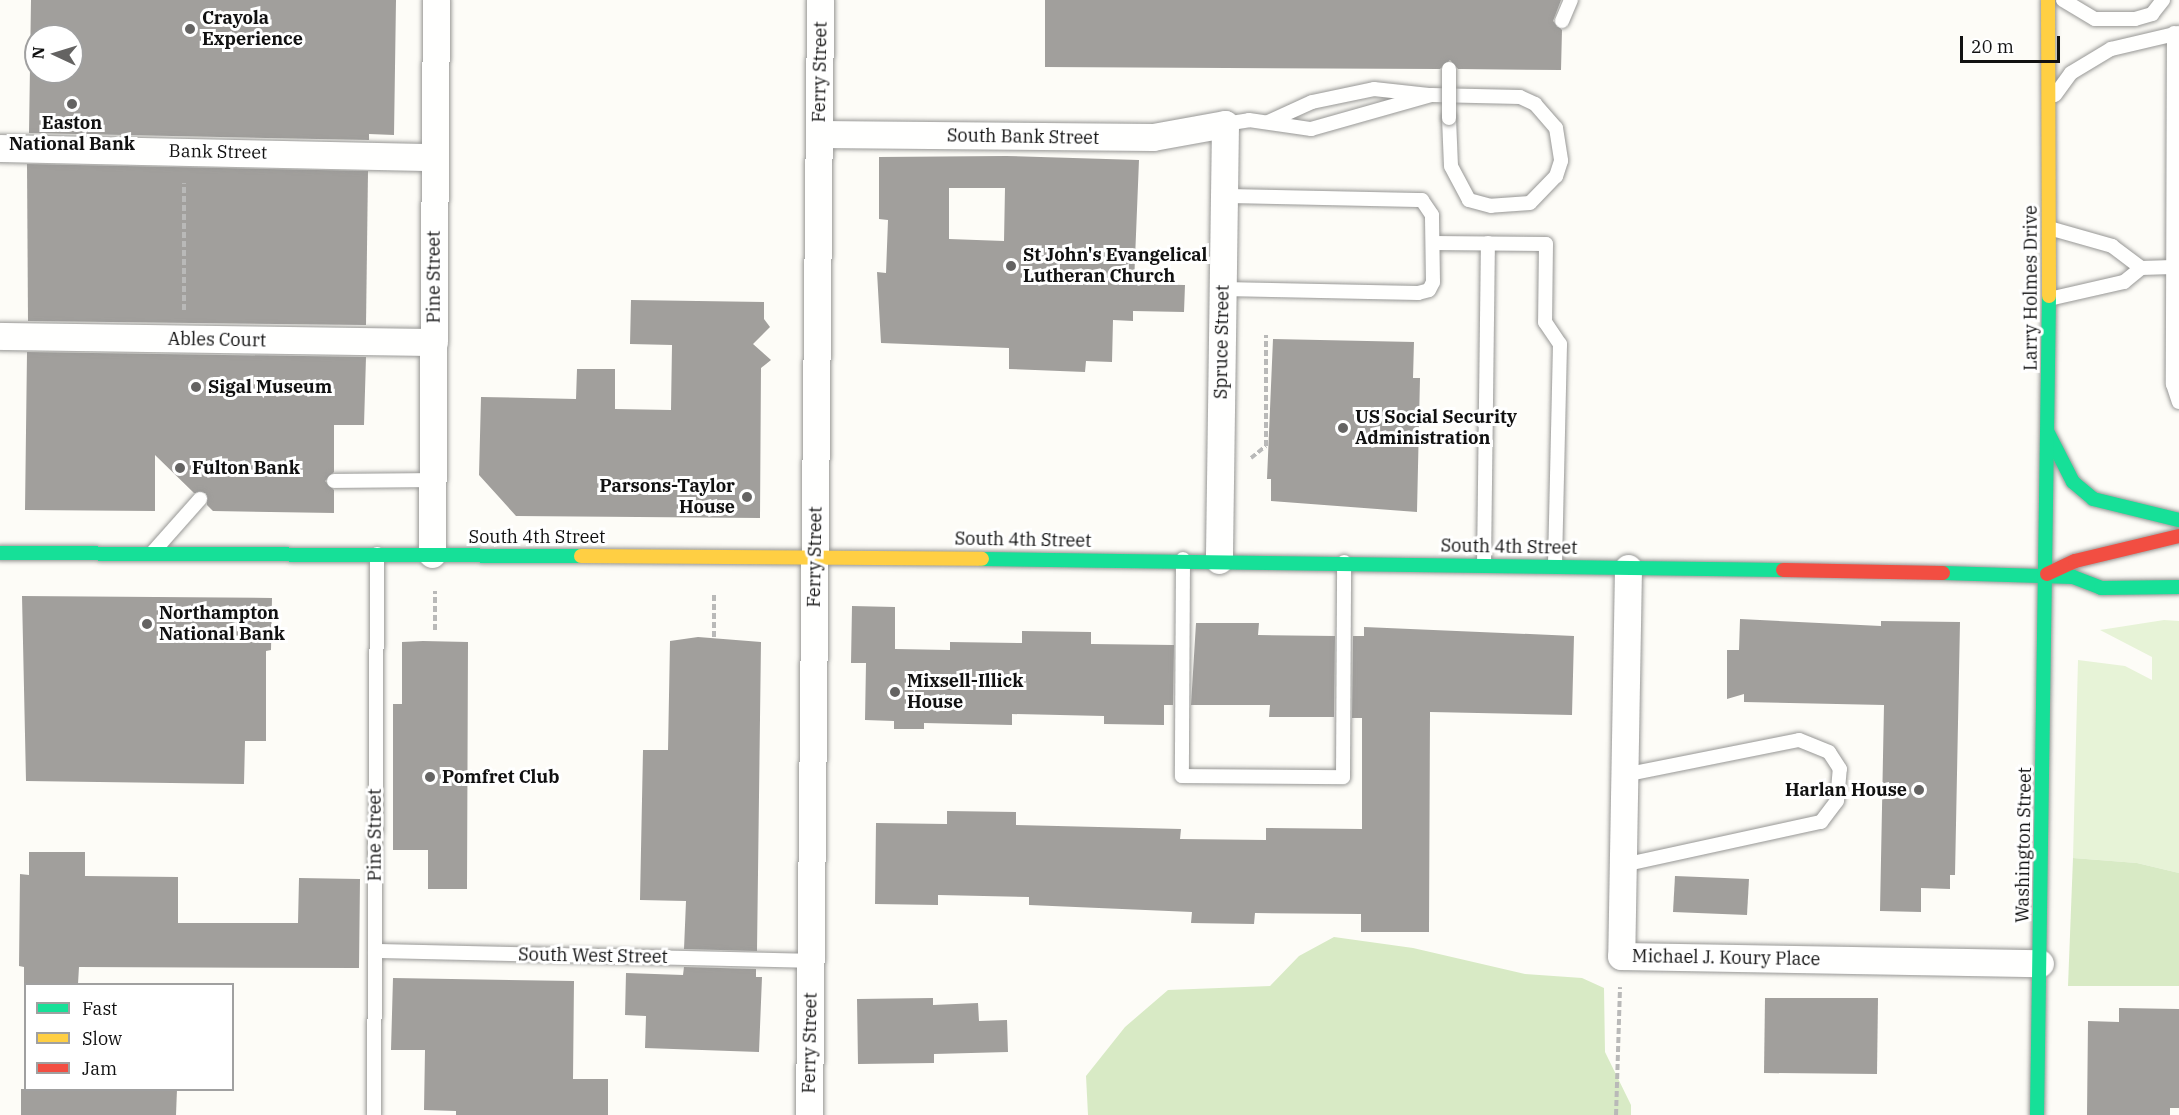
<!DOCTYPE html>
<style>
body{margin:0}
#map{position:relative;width:2179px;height:1115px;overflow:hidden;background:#fdfcf7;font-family:"IBM Plex Serif",serif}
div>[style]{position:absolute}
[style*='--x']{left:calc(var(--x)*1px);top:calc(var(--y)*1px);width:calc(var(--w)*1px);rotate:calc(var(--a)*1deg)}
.green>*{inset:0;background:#e7f3d7}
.forest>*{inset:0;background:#d8eac5}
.building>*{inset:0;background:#a19f9c}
.path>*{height:4px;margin-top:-2px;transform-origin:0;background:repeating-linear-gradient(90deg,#b9b9b8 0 6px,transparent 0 9px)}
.roads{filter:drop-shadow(0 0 2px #979795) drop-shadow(0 0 2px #979795)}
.lane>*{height:14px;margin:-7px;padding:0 7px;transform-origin:7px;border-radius:7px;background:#fffffe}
.street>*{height:27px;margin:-13.5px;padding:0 13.5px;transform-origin:13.5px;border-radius:13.5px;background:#fffffe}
.fast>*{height:14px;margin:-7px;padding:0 7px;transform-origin:7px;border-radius:7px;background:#16e098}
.slow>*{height:14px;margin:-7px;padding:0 7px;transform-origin:7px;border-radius:7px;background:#ffcf43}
.jam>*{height:14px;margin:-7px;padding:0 7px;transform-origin:7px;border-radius:7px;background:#f24e42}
.bridges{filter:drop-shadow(0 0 2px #979795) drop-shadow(0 0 2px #979795)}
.lane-bridge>*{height:14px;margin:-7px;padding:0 7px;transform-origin:7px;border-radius:7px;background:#fffffe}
.dots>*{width:16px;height:16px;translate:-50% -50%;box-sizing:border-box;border:3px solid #fff;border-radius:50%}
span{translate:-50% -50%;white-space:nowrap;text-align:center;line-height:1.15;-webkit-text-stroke:6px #fff;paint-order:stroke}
.poi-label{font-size:18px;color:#111;font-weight:700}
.left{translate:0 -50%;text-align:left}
.right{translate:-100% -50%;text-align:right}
.street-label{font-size:18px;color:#111}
.legend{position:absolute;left:24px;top:983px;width:210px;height:108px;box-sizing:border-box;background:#fff;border:2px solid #a0a0a0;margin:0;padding:8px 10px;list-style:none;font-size:18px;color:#111}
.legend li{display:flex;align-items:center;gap:12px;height:30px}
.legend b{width:30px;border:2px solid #a0a0a0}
.north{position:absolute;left:24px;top:24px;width:60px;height:60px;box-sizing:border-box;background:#fff;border:2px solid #a0a0a0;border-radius:50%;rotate:274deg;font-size:16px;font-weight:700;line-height:24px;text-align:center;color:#111}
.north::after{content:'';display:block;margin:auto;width:21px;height:27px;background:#646362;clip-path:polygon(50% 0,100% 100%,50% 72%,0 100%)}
.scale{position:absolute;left:1960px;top:36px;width:100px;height:27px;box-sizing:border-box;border:3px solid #111;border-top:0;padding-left:8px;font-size:18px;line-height:21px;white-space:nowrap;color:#111;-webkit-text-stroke:4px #fff;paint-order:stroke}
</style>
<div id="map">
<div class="green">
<div style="clip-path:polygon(2164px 620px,2179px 621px,2179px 873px,2137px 863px,2073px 858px,2078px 660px,2125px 666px,2152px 680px,2152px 657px,2100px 630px)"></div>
</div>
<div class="forest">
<div style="clip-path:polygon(2073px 858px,2137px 863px,2179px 873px,2179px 986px,2068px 986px)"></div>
<div style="clip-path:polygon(1334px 937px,1413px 948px,1525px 974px,1582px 978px,1604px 988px,1605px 1052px,1631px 1105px,1631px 1115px,1088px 1115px,1086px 1076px,1125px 1027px,1168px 990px,1270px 986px,1299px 956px)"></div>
</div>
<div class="building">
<div style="clip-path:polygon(evenodd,31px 0,396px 0,394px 135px,369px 134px,369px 140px,29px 133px,31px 0,36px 36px,72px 36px,72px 72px,36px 72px,36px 36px)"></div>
<div style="clip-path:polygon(1045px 0,1561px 0,1553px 21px,1562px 30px,1561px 70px,1458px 69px,1450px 60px,1440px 69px,1045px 67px)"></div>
<div style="clip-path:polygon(evenodd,1006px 156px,1139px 160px,1134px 284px,1185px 285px,1184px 312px,1133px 311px,1133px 321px,1113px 320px,1112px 362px,1086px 361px,1085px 372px,1009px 369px,1009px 348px,881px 343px,877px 272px,886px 273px,888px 220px,879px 219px,879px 157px,1006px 156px,949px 188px,1005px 188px,1004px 241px,949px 239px,949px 188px)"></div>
<div style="clip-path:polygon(27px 164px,368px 171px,366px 325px,28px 321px)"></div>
<div style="clip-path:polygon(631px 300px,764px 302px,764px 319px,770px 327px,753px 344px,771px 360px,761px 368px,760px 518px,516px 516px,479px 475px,481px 397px,576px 399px,577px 369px,615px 369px,615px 409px,671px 410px,672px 345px,630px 344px)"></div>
<div style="clip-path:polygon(1273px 339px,1414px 342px,1413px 378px,1420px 378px,1417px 512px,1271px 501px,1271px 479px,1267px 479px)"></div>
<div style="clip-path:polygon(27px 352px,366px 357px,364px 425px,334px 425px,334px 472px,325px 481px,334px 490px,334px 513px,213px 511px,207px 505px,206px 493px,194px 493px,155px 455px,155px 511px,25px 510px)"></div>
<div style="clip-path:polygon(22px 596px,272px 598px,271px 650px,266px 651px,266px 741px,245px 741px,244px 784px,26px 781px)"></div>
<div style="clip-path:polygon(852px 606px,895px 607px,895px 649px,950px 650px,950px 642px,1022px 643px,1022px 631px,1091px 632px,1091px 644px,1174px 645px,1173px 705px,1164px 705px,1164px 725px,1104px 724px,1104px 716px,1012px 714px,1012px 725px,924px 723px,924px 729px,894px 729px,894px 721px,865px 720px,866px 663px,851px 663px)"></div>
<div style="clip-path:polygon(1740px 619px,1881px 626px,1881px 621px,1960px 622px,1955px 875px,1950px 875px,1950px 889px,1921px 888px,1921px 912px,1880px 911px,1884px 705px,1744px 702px,1744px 694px,1727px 699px,1727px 650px,1739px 650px)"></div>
<div style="clip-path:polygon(1196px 623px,1259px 623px,1258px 635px,1335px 636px,1334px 717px,1269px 717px,1270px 705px,1191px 705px)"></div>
<div style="clip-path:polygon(1364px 627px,1574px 636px,1572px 715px,1430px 712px,1429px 932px,1361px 932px,1361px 914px,1255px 913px,1254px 924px,1191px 923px,1192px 912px,1029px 905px,1029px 897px,938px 895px,938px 905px,875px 904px,876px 823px,947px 824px,947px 811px,1016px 812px,1016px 825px,1181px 829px,1180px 839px,1266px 840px,1266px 828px,1362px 829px,1362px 718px,1352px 718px,1353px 636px,1364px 636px)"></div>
<div style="clip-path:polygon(698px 637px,761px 642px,757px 951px,684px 949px,686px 901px,640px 900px,643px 750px,668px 750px,670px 641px)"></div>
<div style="clip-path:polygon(423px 641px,468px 642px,467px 889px,428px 889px,428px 850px,393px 850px,393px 704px,402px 704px,402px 642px)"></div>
<div style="clip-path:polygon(29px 852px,85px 852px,85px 876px,178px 877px,178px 923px,298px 923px,299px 878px,360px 879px,359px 968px,79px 967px,78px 984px,24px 984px,24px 967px,19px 966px,20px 874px,29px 875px)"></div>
<div style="clip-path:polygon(1675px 876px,1749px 879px,1747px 915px,1673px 912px)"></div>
<div style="clip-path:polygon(684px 967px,756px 969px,756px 977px,762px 977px,759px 1052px,645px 1048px,646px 1016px,625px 1015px,626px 973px,683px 975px)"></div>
<div style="clip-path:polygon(393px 978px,574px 981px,573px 1079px,608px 1079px,608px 1115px,456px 1115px,456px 1111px,424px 1110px,425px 1050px,391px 1050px)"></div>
<div style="clip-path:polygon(933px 998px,933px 1005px,978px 1003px,979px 1021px,1007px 1020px,1008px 1052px,934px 1054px,934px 1063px,858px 1064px,857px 999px)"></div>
<div style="clip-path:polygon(1765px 998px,1878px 998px,1877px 1074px,1764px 1073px)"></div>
<div style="clip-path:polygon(2119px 1008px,2179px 1009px,2179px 1108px,2170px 1108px,2170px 1115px,2087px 1115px,2088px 1021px,2119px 1022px)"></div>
<div style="clip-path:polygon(21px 1089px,177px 1089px,176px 1115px,21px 1115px)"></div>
</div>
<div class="path">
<div style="--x:184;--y:310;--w:127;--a:-90"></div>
<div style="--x:1251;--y:458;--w:19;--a:-39"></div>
<div style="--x:1266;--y:446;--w:111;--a:-90"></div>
<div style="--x:435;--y:630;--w:39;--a:-90"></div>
<div style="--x:714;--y:637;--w:42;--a:-90"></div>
<div style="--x:1616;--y:1115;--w:128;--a:-88.2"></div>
</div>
<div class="roads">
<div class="lane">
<div style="--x:2063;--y:0;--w:37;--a:31"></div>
<div style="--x:2095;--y:19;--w:40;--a:0"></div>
<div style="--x:2135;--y:19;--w:18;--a:-16"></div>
<div style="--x:2152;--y:14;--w:18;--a:-52"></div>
<div style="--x:1562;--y:21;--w:23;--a:-67"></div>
<div style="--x:2174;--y:33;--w:351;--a:90.2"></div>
<div style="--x:2173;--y:384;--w:19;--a:72"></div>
<div style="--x:2055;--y:95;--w:27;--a:-54"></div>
<div style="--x:2071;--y:73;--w:47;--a:-31"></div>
<div style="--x:2111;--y:49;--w:70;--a:-13.2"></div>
<div style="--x:1268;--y:122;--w:48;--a:-24.4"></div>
<div style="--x:1312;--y:102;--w:63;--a:-11.8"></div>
<div style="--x:1374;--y:89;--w:55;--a:6.2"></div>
<div style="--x:1225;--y:124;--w:24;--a:-9"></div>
<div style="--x:1249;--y:120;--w:63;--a:8.3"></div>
<div style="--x:1311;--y:129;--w:125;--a:-15.8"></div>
<div style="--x:1431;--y:95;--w:89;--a:1.3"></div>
<div style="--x:1520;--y:97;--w:17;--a:25"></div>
<div style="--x:1535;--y:104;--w:32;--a:49"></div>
<div style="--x:1556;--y:128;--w:33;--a:81"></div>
<div style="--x:1561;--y:161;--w:16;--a:108"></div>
<div style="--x:1556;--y:176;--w:37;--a:134"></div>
<div style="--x:1530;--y:203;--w:39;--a:176"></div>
<div style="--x:1491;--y:206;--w:23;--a:-165"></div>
<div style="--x:1469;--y:200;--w:38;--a:-118"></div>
<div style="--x:1451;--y:166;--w:48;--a:-92.4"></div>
<div style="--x:2049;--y:228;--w:66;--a:15.9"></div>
<div style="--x:2112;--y:246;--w:36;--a:37"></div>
<div style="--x:1433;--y:243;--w:113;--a:0.5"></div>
<div style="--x:1546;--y:244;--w:78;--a:90.7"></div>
<div style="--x:1545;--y:322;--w:27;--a:56"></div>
<div style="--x:1560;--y:344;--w:222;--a:91.3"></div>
<div style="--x:1223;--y:289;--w:195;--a:1.2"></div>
<div style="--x:1418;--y:293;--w:11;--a:-15"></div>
<div style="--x:1429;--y:290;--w:9;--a:-63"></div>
<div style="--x:1433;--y:282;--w:67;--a:-90.9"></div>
<div style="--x:1432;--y:215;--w:18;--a:-124"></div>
<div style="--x:1422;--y:200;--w:198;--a:-178.8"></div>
<div style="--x:2049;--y:299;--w:77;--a:-12.8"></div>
<div style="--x:2124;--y:282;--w:22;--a:-39"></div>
<div style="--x:2141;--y:268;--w:32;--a:-2"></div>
<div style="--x:334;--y:481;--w:99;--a:-0.6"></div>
<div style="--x:153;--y:552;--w:71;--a:-48.4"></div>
<div style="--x:1183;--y:559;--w:217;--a:90.3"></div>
<div style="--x:1182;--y:776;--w:161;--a:0.4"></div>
<div style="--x:1343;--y:777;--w:215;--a:-89.7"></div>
<div style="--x:1484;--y:565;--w:322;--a:-89.3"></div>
<div style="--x:1623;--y:865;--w:203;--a:-12.3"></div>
<div style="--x:1821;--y:822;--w:26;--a:-53"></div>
<div style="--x:1837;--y:801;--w:32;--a:-85"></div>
<div style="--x:1840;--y:769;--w:20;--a:-123"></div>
<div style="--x:1829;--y:752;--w:32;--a:-158"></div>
<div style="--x:1799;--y:740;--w:178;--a:168.7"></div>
<div style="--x:375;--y:951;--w:436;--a:1.3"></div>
<div style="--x:374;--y:1115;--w:561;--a:-89.69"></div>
</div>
<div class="street">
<div style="--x:819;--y:134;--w:334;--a:0.5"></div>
<div style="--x:1153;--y:137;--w:73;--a:-10.2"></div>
<div style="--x:1225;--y:124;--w:436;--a:90.8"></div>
<div style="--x:0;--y:148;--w:435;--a:1.2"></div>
<div style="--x:0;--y:336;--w:434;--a:0.8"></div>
<div style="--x:432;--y:554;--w:554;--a:-89.59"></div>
<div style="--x:1628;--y:568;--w:388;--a:91"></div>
<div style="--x:1621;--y:956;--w:419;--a:1"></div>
<div style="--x:809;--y:1115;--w:1115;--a:-89.43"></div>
</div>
<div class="fast">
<div style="--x:2048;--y:433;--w:55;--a:63"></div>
<div style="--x:2073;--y:482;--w:26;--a:40"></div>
<div style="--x:2093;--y:499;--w:89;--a:13.7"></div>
<div style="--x:0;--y:553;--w:581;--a:0.3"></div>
<div style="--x:982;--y:559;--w:801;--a:0.79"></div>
<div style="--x:1943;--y:573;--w:130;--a:1.8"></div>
<div style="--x:2073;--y:577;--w:30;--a:21"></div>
<div style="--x:2101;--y:588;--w:78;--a:-0.7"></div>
<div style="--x:2037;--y:1115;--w:819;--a:-89.16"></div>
</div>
<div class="slow">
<div style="--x:2048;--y:0;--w:296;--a:89.8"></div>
<div style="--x:581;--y:556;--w:401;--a:0.4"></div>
</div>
<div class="jam">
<div style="--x:1783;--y:570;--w:160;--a:1.1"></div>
<div style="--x:2047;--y:574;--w:31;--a:-25"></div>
<div style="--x:2075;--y:561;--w:107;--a:-13.5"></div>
</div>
</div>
<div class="bridges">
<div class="lane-bridge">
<div style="--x:1449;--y:118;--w:49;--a:-90"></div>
</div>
</div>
<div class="dots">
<div style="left:190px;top:29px;background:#646362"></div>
<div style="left:72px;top:104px;background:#646362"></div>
<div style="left:1011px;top:266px;background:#646362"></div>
<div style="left:196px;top:387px;background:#646362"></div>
<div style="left:1343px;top:428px;background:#646362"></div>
<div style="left:180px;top:468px;background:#646362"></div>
<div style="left:747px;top:497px;background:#646362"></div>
<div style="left:147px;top:624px;background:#646362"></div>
<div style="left:895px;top:692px;background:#646362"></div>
<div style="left:430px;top:777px;background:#646362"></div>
<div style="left:1919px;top:790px;background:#646362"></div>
</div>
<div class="poi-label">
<span class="left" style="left:202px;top:29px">Crayola<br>Experience</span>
<span style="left:72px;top:134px">Easton<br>National Bank</span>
<span class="left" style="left:1023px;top:266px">St John's Evangelical<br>Lutheran Church</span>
<span class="left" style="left:208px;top:387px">Sigal Museum</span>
<span class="left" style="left:1355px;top:428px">US Social Security<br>Administration</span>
<span class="left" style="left:192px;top:468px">Fulton Bank</span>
<span class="right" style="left:735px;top:497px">Parsons-Taylor<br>House</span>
<span class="left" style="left:159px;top:624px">Northampton<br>National Bank</span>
<span class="left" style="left:907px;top:692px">Mixsell-Illick<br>House</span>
<span class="left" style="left:442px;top:777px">Pomfret Club</span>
<span class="right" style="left:1907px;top:790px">Harlan House</span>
</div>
<div class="street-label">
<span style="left:820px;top:72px;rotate:-89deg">Ferry Street</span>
<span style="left:1023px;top:137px;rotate:1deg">South Bank Street</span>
<span style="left:218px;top:152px;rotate:1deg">Bank Street</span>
<span style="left:434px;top:277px;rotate:-90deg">Pine Street</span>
<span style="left:2031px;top:288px;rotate:-90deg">Larry Holmes Drive</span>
<span style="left:217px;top:340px;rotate:1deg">Ables Court</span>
<span style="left:1222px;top:342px;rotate:-89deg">Spruce Street</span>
<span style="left:537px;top:537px">South 4th Street</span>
<span style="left:1023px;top:540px;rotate:1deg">South 4th Street</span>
<span style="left:1509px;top:547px;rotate:1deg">South 4th Street</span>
<span style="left:815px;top:557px;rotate:-89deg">Ferry Street</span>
<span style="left:375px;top:835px;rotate:-90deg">Pine Street</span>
<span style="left:2024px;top:845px;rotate:-89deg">Washington Street</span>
<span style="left:593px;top:956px;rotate:1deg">South West Street</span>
<span style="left:1726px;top:958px;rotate:1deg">Michael J. Koury Place</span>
<span style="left:810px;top:1043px;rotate:-89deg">Ferry Street</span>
</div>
<ul class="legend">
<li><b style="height:8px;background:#16e098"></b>Fast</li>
<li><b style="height:8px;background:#ffcf43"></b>Slow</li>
<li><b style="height:8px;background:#f24e42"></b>Jam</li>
</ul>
<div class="north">N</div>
<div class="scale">20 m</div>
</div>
